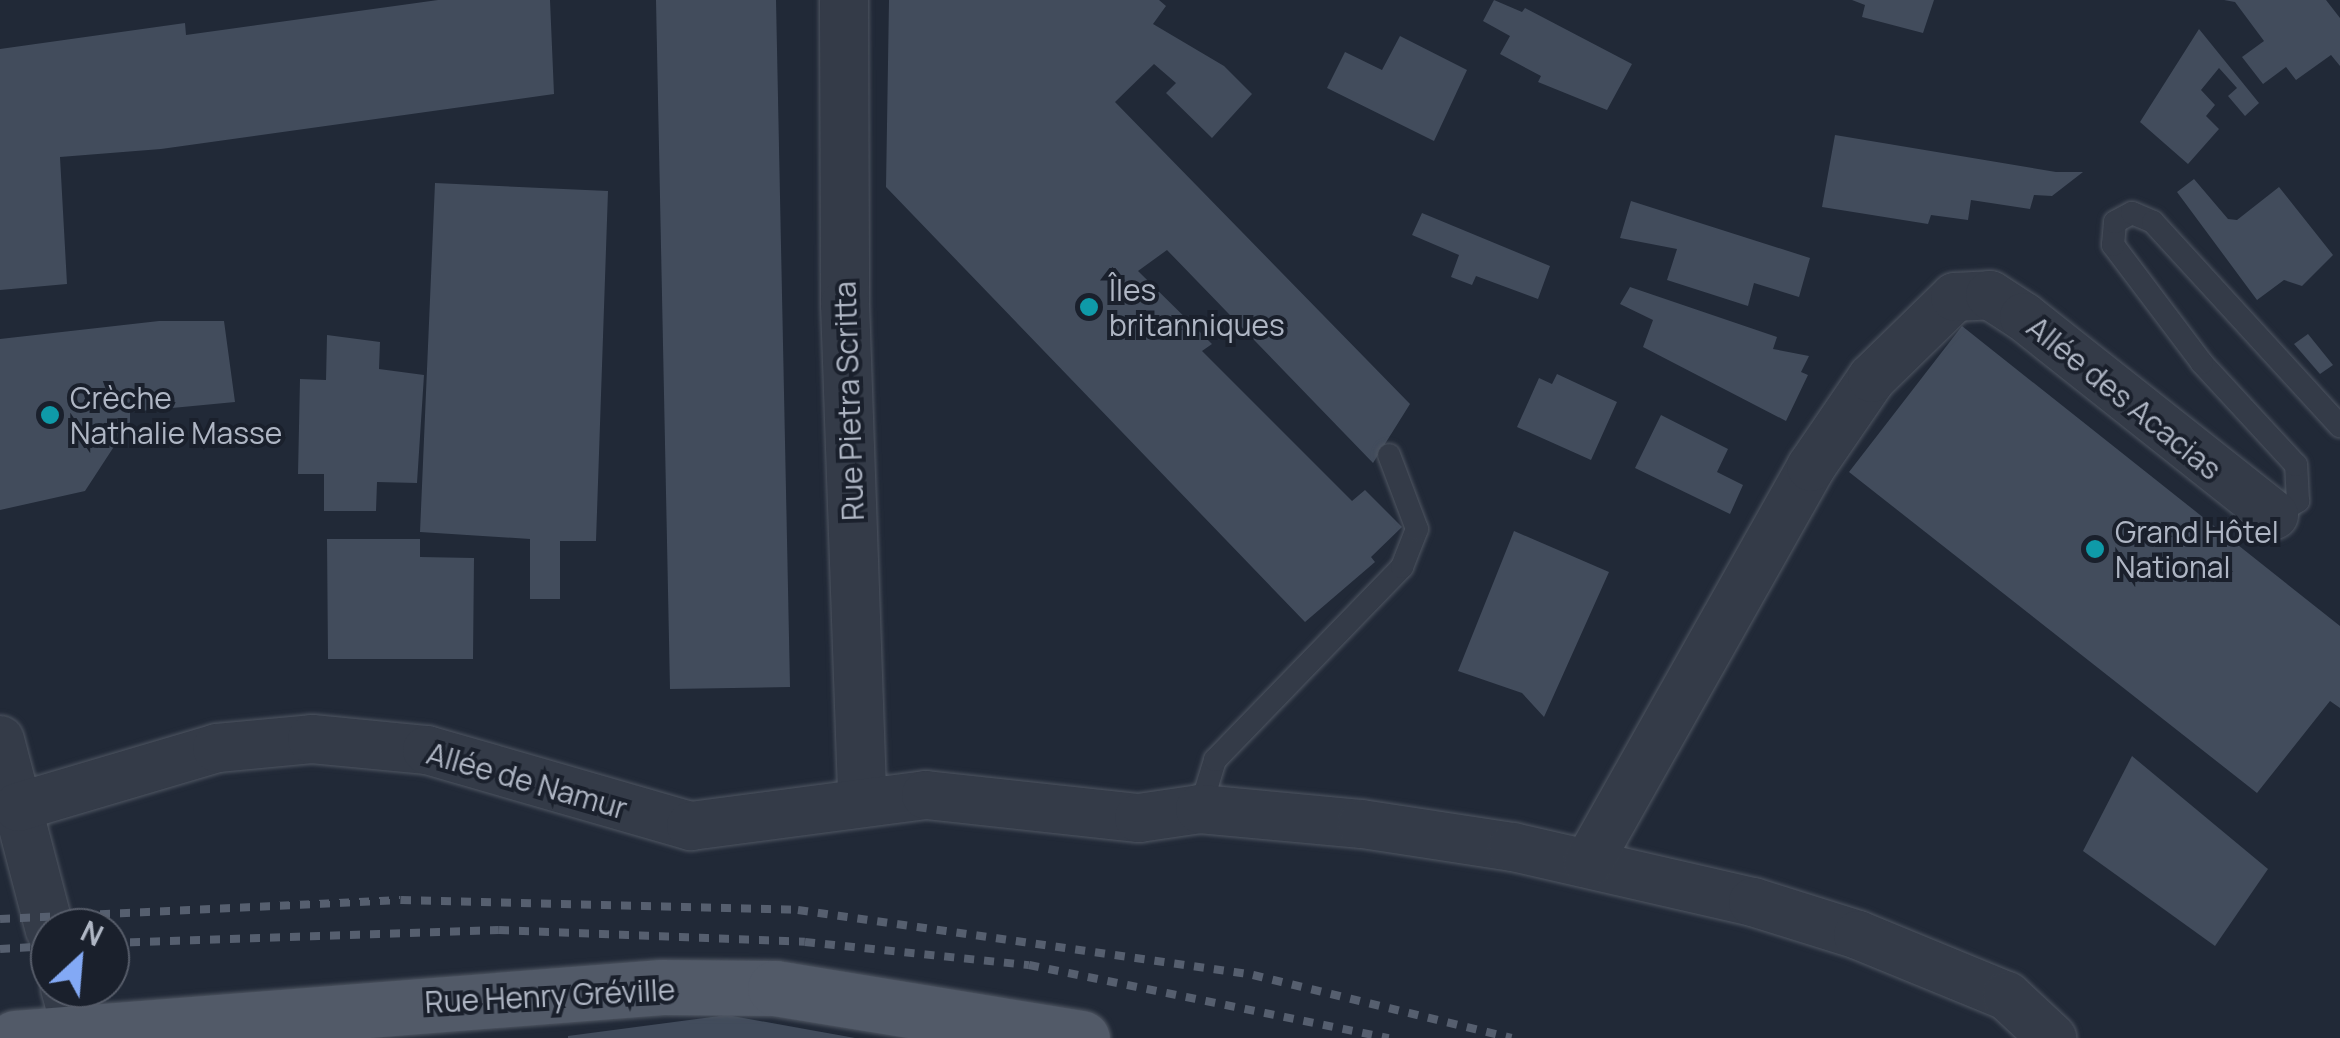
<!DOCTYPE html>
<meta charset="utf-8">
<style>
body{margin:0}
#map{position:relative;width:2340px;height:1038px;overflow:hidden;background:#212937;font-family:Manrope,sans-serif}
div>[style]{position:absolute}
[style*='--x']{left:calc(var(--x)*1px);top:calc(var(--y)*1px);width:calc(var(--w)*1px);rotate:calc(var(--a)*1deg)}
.building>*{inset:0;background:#424c5c}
.roads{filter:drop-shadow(0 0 2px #4f5662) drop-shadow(0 0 2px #4f5662)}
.service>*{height:22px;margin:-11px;padding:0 11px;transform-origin:11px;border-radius:11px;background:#343b48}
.minor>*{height:48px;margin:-24px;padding:0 24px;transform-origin:24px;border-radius:24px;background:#343b48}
.primary>*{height:55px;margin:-27.5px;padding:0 27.5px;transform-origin:27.5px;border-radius:27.5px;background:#525a68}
.rail>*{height:8px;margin-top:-4px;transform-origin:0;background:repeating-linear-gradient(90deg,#565f6f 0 10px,transparent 0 20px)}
.dots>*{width:28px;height:28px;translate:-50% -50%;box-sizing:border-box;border:5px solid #1a202c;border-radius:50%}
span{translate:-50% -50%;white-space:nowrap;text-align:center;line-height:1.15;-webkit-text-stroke:8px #1a202c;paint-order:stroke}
.poi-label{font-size:30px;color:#afb6c4}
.left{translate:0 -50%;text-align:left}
.street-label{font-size:30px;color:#afb6c4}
.north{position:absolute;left:30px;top:908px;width:100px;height:100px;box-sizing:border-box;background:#1a202c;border:2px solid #565c69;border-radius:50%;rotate:26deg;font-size:28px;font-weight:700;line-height:40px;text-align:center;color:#afb6c4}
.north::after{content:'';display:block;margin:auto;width:35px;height:45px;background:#83a9f5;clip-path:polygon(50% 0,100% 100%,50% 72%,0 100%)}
</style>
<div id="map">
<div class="building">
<div style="clip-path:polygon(438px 0,550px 0,554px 94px,161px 149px,60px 157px,67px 284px,0 290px,0 49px,185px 23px,186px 35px)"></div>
<div style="clip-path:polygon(656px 0,776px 0,790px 687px,670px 689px)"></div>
<div style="clip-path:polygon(889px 0,1159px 0,1166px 6px,1153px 24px,1224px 66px,1252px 94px,1212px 138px,1166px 93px,1176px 83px,1154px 64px,1115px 102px,1410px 404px,1373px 463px,1167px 250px,1138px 271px,1212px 344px,1202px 351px,1352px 501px,1365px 490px,1402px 527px,1371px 557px,1375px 562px,1305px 622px,886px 187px)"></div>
<div style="clip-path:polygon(1494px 0,1522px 12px,1525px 8px,1632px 64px,1607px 110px,1538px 82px,1541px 76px,1500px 54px,1510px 36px,1483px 21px)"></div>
<div style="clip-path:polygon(1852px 0,1934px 0,1923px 33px,1862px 17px,1865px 5px)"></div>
<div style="clip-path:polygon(2224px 0,2326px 0,2340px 18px,2340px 66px,2331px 55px,2296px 80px,2286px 67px,2263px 84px,2242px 57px,2264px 41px,2235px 2px)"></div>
<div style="clip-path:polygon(2199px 29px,2259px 103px,2245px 116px,2228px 96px,2237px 88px,2219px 68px,2201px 90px,2215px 105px,2206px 116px,2219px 129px,2188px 164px,2140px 122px)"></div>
<div style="clip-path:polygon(1400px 36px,1467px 70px,1434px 141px,1327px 88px,1345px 52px,1382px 70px)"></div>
<div style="clip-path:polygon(1835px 135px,2056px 172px,2083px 172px,2052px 196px,2034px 195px,2030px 209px,1971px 200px,1968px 220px,1931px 215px,1928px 224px,1822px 207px)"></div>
<div style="clip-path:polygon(2194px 179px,2228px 219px,2237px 220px,2279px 187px,2333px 255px,2302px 286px,2284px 280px,2257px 300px,2177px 192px)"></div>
<div style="clip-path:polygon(435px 183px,608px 191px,596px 541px,560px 541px,560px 599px,530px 599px,530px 539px,420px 532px)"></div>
<div style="clip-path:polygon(1631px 201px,1810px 258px,1799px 297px,1754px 283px,1748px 306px,1667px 280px,1677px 249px,1620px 238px)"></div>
<div style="clip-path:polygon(1422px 213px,1550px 266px,1538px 299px,1476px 276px,1472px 285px,1451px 277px,1459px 255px,1412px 235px)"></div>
<div style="clip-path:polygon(1630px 287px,1777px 337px,1773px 349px,1809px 356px,1801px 372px,1808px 375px,1786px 421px,1643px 347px,1653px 320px,1620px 304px)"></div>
<div style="clip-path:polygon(159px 321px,224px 321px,235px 402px,130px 412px,130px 422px,85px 491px,0 510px,0 339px)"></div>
<div style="clip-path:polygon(1962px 326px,2340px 626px,2340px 708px,2330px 701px,2257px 793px,1849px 472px)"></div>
<div style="clip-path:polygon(2308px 334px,2333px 365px,2320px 374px,2294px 344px)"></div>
<div style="clip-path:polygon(327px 335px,380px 342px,379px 369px,424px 375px,417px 483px,377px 482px,376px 511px,324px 511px,324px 474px,298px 474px,300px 379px,326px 380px)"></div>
<div style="clip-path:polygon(1557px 374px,1617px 402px,1591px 460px,1517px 427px,1539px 378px,1552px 384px)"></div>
<div style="clip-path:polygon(1661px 415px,1728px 449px,1717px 472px,1743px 485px,1730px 514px,1635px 468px)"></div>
<div style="clip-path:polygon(1514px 531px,1609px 572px,1544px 717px,1522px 693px,1458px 671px)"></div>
<div style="clip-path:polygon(327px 539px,420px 539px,420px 557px,474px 558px,473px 659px,328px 659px)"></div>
<div style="clip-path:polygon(2132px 756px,2268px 869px,2215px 946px,2083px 851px)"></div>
<div style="clip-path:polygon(727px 1015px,855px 1038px,568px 1038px,568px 1036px)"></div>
</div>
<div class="roads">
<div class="service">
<div style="--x:2274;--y:515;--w:28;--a:-30"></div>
<div style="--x:2298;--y:501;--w:36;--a:-93"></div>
<div style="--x:2296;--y:465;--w:139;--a:-132.7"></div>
<div style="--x:2202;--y:363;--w:148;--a:-127"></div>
<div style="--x:2113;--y:245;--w:23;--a:-85"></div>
<div style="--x:2115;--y:222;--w:19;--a:-28"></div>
<div style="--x:2132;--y:213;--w:23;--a:23"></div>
<div style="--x:2153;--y:222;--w:277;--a:47.5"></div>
<div style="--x:1200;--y:809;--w:51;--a:-73"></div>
<div style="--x:1215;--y:760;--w:269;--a:-45.9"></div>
<div style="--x:1402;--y:567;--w:41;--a:-68.5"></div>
<div style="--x:1417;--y:529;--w:79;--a:-110.7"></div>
</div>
<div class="minor">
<div style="--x:844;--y:0;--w:304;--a:89.8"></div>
<div style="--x:845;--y:304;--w:498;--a:88"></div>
<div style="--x:0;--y:740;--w:196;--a:75.3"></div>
<div style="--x:18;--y:807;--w:208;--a:-16.5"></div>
<div style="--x:217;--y:748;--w:95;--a:-5.4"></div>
<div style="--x:312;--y:739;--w:116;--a:5.5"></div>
<div style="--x:427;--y:750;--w:275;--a:16.1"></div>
<div style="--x:691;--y:826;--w:237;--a:-7.5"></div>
<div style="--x:926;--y:795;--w:214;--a:6.2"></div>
<div style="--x:1139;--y:818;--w:62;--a:-8.4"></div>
<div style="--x:1200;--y:809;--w:163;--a:5.3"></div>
<div style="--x:1362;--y:824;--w:153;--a:8.7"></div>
<div style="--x:1513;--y:847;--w:246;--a:12.9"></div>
<div style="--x:1753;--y:902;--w:110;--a:17.4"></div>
<div style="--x:1858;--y:935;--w:161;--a:22.3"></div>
<div style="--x:2007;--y:996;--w:62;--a:43"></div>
<div style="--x:1588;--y:863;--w:454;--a:-60.6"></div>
<div style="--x:1811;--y:467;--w:108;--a:-55.6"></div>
<div style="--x:1872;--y:378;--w:116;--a:-44.3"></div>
<div style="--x:1955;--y:297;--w:35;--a:-3"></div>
<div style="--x:1990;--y:295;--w:40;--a:32.9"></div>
<div style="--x:2024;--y:317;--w:319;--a:38.4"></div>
<div style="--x:65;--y:988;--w:52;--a:74.4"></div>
</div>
<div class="primary">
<div style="--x:15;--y:1038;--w:649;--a:-4.51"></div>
<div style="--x:662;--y:987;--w:113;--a:0.5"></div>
<div style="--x:775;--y:988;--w:311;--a:9.3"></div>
</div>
</div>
<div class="rail">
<div style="--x:0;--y:919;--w:401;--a:-2.7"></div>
<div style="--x:401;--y:900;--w:397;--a:1.4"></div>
<div style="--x:798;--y:910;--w:460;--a:8.1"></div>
<div style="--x:1253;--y:975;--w:266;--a:13.7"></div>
<div style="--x:110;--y:943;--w:389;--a:-1.9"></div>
<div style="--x:499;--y:930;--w:306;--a:2.2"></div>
<div style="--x:805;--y:942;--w:225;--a:5.9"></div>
<div style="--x:1029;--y:965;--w:367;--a:11.5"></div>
<div style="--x:0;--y:949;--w:50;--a:-3.4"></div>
</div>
<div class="dots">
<div style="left:1089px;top:307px;background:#0f9aa8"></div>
<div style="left:50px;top:415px;background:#0f9aa8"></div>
<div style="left:2095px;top:549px;background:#0f9aa8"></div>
</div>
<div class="poi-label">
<span class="left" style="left:1109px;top:307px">Îles<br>britanniques</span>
<span class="left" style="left:70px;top:415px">Crèche<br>Nathalie Masse</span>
<span class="left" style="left:2115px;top:549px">Grand Hôtel<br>National</span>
</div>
<div class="street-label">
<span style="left:2124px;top:398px;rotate:39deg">Allée des Acacias</span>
<span style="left:849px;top:401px;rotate:-92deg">Rue Pietra Scritta</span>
<span style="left:527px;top:781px;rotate:16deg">Allée de Namur</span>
<span style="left:550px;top:996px;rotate:-3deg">Rue Henry Gréville</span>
</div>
<div class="north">N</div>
</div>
